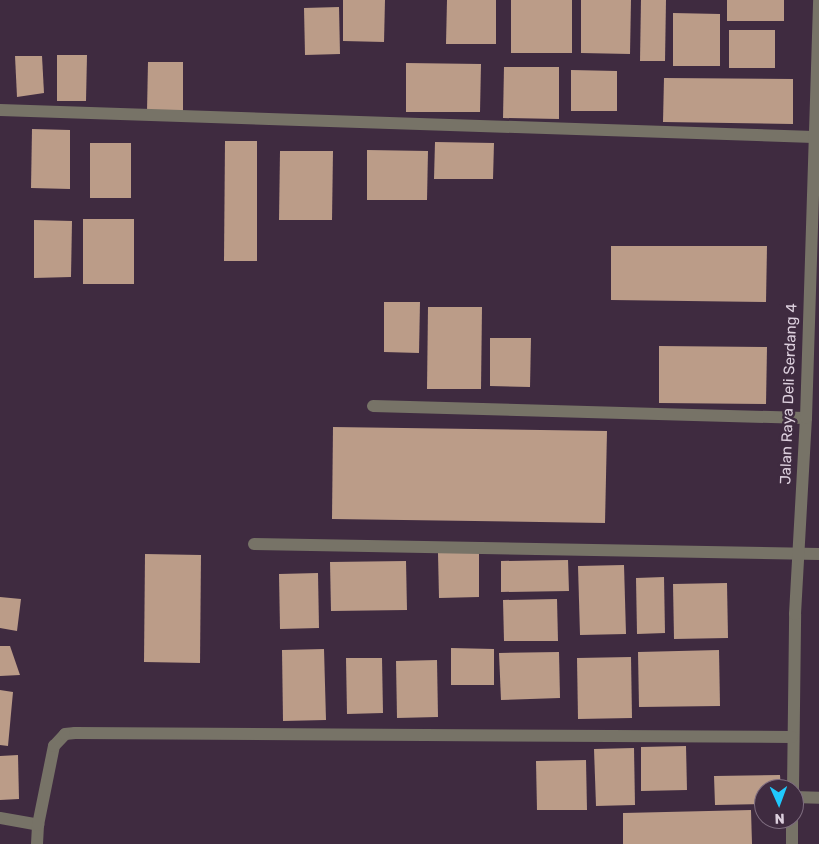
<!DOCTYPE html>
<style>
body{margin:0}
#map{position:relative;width:819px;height:844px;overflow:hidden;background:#3f2b40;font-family:Rubik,sans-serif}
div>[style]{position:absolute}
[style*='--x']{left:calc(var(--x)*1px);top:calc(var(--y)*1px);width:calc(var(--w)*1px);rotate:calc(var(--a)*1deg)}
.building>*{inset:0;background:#bb9c88}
.minor>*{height:12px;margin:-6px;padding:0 6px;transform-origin:6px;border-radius:6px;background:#777367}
span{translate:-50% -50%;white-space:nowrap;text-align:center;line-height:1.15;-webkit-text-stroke:5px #3f2b40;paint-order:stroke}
.street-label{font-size:15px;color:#dccfdd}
.north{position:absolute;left:754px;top:779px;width:50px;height:50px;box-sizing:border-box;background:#3f2b40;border:1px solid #7e6d7f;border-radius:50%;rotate:178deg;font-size:14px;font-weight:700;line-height:20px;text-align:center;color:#dccfdd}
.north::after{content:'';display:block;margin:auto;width:18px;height:22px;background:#20c9fd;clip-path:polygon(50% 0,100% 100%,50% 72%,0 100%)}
</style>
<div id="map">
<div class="building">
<div style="clip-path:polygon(343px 0,385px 0,384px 42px,343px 41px)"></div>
<div style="clip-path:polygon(447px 0,496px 0,496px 44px,446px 44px)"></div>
<div style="clip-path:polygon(511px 0,572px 0,572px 53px,511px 53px)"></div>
<div style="clip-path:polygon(581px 0,631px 0,630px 54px,581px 53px)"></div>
<div style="clip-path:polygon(641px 0,666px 0,665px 61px,640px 61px)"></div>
<div style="clip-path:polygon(727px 0,784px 0,784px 21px,727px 21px)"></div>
<div style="clip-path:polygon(339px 7px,340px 54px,305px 55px,304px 8px)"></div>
<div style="clip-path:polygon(673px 13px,720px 14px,720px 66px,673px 66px)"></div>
<div style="clip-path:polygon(729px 30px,775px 30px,775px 68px,729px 68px)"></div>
<div style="clip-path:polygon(57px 55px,87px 55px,86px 101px,57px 101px)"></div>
<div style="clip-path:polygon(15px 56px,42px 56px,44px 93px,17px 97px)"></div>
<div style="clip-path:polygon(148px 62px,183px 62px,183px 111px,147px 111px)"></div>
<div style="clip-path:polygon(406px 63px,481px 64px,480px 112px,406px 112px)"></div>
<div style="clip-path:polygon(504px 67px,559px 67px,559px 119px,503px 118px)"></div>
<div style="clip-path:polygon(571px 70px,617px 71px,617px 111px,571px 111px)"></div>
<div style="clip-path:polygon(664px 78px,793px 79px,793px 124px,663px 122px)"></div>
<div style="clip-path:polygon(32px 129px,70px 130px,70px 189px,31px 188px)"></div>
<div style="clip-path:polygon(225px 141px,257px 141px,257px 261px,224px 261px)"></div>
<div style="clip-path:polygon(435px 142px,494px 143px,493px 179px,434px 179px)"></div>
<div style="clip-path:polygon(90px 143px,131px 143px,131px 198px,90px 198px)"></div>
<div style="clip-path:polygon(367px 150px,428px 151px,427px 200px,367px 200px)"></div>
<div style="clip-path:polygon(280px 151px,333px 151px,332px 220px,279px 220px)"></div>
<div style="clip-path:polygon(83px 219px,134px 219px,134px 284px,83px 284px)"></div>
<div style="clip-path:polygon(34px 220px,72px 221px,71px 277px,34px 278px)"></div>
<div style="clip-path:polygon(611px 246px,767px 246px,766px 302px,611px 300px)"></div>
<div style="clip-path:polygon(384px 302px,420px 302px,419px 353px,384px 352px)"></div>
<div style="clip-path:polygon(428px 307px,482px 307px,481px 389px,427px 389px)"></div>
<div style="clip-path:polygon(490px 338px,531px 338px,530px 387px,490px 386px)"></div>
<div style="clip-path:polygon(659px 346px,767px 347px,766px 404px,659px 403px)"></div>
<div style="clip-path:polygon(333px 427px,607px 431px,605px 523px,332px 519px)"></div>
<div style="clip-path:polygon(479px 552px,479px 597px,439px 598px,438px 553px)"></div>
<div style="clip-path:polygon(145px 554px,201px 555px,200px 663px,144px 662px)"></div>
<div style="clip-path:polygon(568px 560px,569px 591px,501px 592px,501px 561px)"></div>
<div style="clip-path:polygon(406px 561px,407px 610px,331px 611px,330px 562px)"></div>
<div style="clip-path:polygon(624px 565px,626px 634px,580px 635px,578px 566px)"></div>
<div style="clip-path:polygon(318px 573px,319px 628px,280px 629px,279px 574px)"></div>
<div style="clip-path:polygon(664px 577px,665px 633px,637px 634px,636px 578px)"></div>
<div style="clip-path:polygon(727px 583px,728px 638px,674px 639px,673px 584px)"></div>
<div style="clip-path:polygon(0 597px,21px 599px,17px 631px,0 628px)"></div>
<div style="clip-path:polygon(557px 599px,558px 641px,504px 641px,503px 600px)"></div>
<div style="clip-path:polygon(0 646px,10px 646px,20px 675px,0 676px)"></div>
<div style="clip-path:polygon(451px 648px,494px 649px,494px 685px,451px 685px)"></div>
<div style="clip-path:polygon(324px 649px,326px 720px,283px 721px,282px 650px)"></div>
<div style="clip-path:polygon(719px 650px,720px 706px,639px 707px,638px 652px)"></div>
<div style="clip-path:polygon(559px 652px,560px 698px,501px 700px,499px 653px)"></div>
<div style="clip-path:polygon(631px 657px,632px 718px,578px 719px,577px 658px)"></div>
<div style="clip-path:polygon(346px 658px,382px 658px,383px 713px,347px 714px)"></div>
<div style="clip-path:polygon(437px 660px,438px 717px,397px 718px,396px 661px)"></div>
<div style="clip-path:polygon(0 690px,13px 692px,8px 746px,0 745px)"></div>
<div style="clip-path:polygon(686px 746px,687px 790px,641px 791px,641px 747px)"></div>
<div style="clip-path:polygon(634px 748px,635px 805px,596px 806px,594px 749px)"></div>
<div style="clip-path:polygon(18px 755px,19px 799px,0 800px,0 756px)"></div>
<div style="clip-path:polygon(586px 760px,587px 810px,537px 810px,536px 761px)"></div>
<div style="clip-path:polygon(780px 775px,781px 789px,764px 789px,764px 804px,715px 805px,714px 776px)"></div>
<div style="clip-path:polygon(751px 810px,752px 844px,623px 844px,623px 813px)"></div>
</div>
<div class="minor">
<div style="--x:0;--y:110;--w:814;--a:1.9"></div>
<div style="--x:373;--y:406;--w:433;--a:1.6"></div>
<div style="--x:254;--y:544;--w:565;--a:1.01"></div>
<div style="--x:793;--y:789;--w:175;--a:-89.3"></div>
<div style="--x:795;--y:614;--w:196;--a:-86.8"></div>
<div style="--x:806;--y:418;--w:418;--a:-88.2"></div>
<div style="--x:794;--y:797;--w:25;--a:2"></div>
<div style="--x:0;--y:818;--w:39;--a:10"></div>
<div style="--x:38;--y:825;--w:19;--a:93"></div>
<div style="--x:38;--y:825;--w:81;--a:-78.6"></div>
<div style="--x:54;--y:746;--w:16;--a:-47"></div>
<div style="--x:65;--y:734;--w:10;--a:-6"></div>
<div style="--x:75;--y:733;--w:717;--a:0.32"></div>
<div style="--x:792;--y:844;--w:25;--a:-90"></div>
</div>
<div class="street-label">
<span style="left:789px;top:394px;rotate:-88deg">Jalan Raya Deli Serdang 4</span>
</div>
<div class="north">N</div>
</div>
